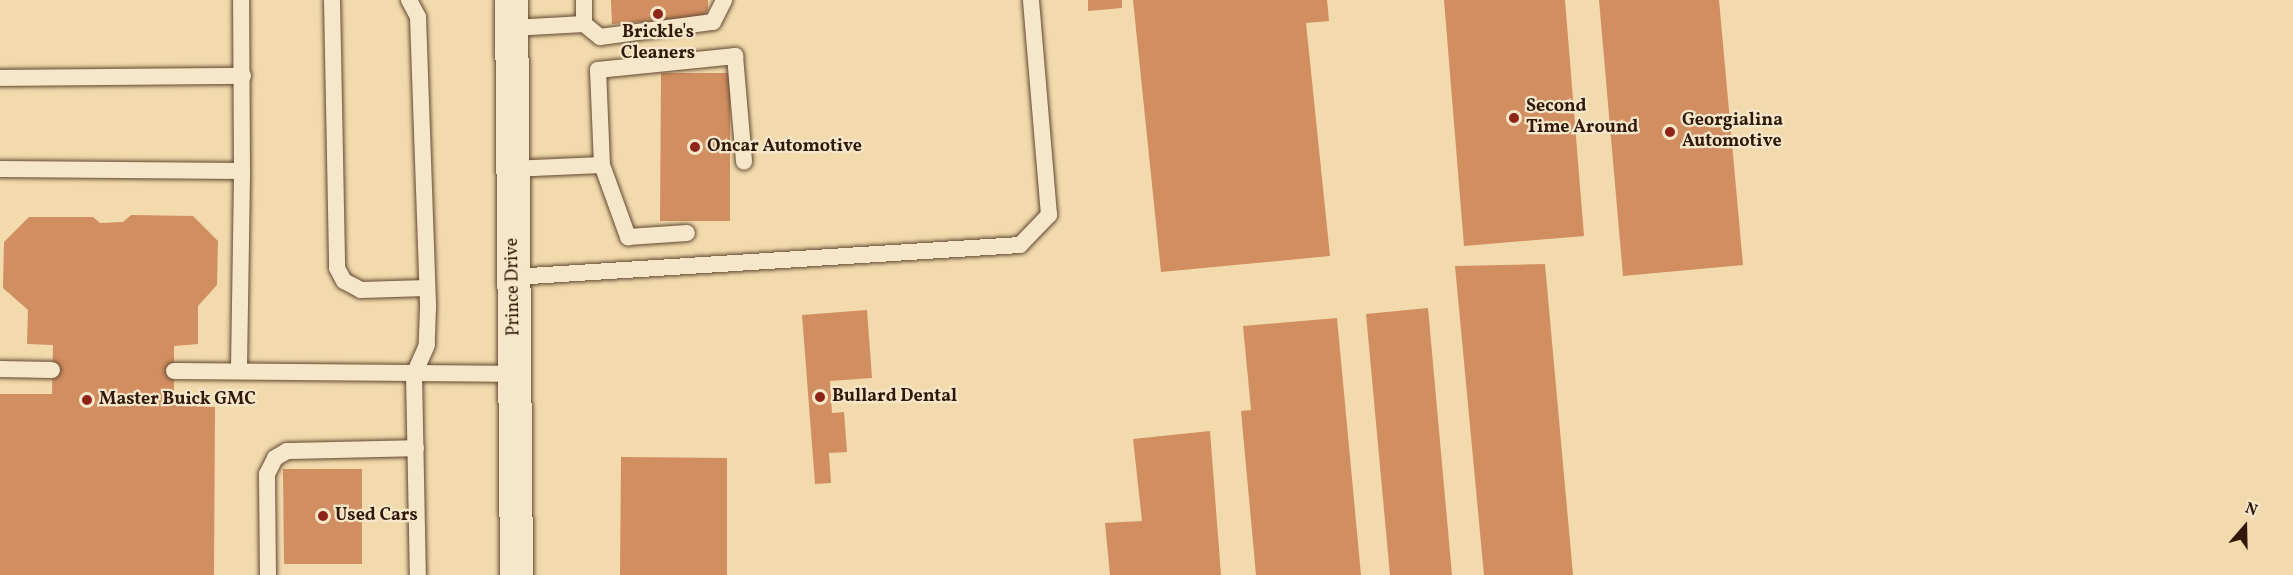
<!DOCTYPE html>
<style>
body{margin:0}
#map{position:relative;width:2293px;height:575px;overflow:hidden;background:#f2daad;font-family:Vollkorn,serif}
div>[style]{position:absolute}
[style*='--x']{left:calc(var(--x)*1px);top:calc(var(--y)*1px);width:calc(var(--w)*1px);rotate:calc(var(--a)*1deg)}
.building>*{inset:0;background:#d18e60}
.roads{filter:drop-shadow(0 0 2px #614831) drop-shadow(0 0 2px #614831)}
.lane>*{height:16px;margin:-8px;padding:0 8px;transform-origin:8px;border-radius:8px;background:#f7e7ca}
.street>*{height:33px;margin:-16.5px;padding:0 16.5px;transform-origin:16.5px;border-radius:16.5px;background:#f7e7ca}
.dots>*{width:16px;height:16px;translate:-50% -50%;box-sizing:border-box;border:3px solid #f7e7ca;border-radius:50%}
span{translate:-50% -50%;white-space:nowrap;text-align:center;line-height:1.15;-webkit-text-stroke:4.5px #f7e7ca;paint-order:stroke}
.poi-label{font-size:18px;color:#311808;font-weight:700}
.left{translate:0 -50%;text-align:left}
.street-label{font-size:18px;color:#311808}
.north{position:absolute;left:2215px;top:497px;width:60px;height:60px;-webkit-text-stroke:4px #f7e7ca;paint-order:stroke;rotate:20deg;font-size:16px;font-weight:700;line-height:24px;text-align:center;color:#311808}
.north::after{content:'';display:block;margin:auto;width:21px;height:27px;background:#311808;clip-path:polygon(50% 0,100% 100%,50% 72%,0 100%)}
</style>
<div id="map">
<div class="building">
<div style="clip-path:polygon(611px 0,708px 0,708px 10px,701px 18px,612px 24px)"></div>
<div style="clip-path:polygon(1088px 0,1122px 0,1122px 8px,1088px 11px)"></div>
<div style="clip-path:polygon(1133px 0,1327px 0,1329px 21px,1306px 23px,1330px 256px,1161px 272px)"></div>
<div style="clip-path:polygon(1444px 0,1565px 0,1584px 236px,1464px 246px)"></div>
<div style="clip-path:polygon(1599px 0,1719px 0,1743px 265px,1623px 276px)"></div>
<div style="clip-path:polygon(661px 73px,730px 73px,730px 221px,660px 221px)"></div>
<div style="clip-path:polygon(131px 215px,193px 216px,218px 241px,217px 285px,198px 306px,198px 344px,174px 346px,174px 405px,215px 407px,214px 575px,0 575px,0 394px,52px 394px,53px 345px,27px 344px,28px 310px,3px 288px,4px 242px,29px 217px,93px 217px,100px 223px,123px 222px)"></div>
<div style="clip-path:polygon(1545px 264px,1573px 575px,1484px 575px,1455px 266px)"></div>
<div style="clip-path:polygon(1428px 308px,1452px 575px,1390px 575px,1366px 314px)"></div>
<div style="clip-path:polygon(867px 310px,872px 378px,830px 381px,832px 413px,844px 412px,847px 452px,829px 453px,831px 483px,815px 484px,802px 315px)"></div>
<div style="clip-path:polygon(1337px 318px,1361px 575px,1256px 575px,1241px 411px,1251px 410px,1243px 326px)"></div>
<div style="clip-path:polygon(1210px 431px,1221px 575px,1110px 575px,1105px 523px,1142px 521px,1133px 439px)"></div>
<div style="clip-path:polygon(621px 457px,727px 458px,727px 575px,620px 575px)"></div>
<div style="clip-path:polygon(283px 469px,362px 469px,362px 564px,284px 564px)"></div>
</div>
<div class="roads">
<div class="lane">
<div style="--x:332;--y:0;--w:268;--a:88.9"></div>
<div style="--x:337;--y:268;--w:15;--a:62"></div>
<div style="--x:344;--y:281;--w:19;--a:28"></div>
<div style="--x:361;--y:290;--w:66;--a:-1.7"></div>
<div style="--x:409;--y:0;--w:19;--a:62"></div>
<div style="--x:418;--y:17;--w:290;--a:88"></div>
<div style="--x:428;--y:307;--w:38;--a:92"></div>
<div style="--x:427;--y:345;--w:32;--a:114"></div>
<div style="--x:414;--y:374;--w:201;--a:88.9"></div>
<div style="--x:584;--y:24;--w:21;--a:39"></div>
<div style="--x:600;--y:37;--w:114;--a:-7.6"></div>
<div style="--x:713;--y:22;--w:25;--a:-63"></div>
<div style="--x:512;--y:28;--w:72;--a:-3.2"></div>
<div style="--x:584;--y:24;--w:24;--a:-90"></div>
<div style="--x:0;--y:78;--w:243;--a:-0.5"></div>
<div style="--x:602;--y:165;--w:77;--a:70.1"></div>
<div style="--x:628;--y:237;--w:59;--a:-3.9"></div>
<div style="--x:0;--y:169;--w:242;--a:0.5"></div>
<div style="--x:242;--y:171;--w:171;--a:-90.3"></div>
<div style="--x:510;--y:169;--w:92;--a:-2.5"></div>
<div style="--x:602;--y:165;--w:95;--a:-92.4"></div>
<div style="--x:598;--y:70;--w:138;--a:-5.8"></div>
<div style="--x:735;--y:56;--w:106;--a:85.1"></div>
<div style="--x:514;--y:277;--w:507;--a:-3.62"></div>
<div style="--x:1020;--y:245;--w:42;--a:-46"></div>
<div style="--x:1049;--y:215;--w:216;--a:-94.8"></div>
<div style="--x:239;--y:368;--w:197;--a:-89.1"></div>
<div style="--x:0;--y:369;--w:52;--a:1.1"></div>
<div style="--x:174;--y:371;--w:341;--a:0.5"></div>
<div style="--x:268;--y:575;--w:101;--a:-90.6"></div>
<div style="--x:267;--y:474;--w:18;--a:-63"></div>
<div style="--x:275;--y:458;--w:14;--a:-30"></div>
<div style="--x:287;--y:451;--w:129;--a:-1.3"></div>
</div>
<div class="street">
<div style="--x:511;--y:0;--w:575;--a:89.5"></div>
</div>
</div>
<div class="dots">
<div style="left:658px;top:14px;background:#8f2418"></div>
<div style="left:1514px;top:118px;background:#8f2418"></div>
<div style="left:1670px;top:132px;background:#8f2418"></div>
<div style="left:695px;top:147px;background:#8f2418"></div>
<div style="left:820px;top:397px;background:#8f2418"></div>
<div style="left:87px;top:400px;background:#8f2418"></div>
<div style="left:323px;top:516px;background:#8f2418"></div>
</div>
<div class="poi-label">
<span style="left:658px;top:44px">Brickle's<br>Cleaners</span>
<span class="left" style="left:1526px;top:118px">Second<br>Time Around</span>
<span class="left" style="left:1682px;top:132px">Georgialina<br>Automotive</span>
<span class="left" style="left:707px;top:147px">Oncar Automotive</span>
<span class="left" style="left:832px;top:397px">Bullard Dental</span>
<span class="left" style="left:99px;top:400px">Master Buick GMC</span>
<span class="left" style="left:335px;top:516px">Used Cars</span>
</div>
<div class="street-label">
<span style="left:514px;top:287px;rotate:-91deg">Prince Drive</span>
</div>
<div class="north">N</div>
</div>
